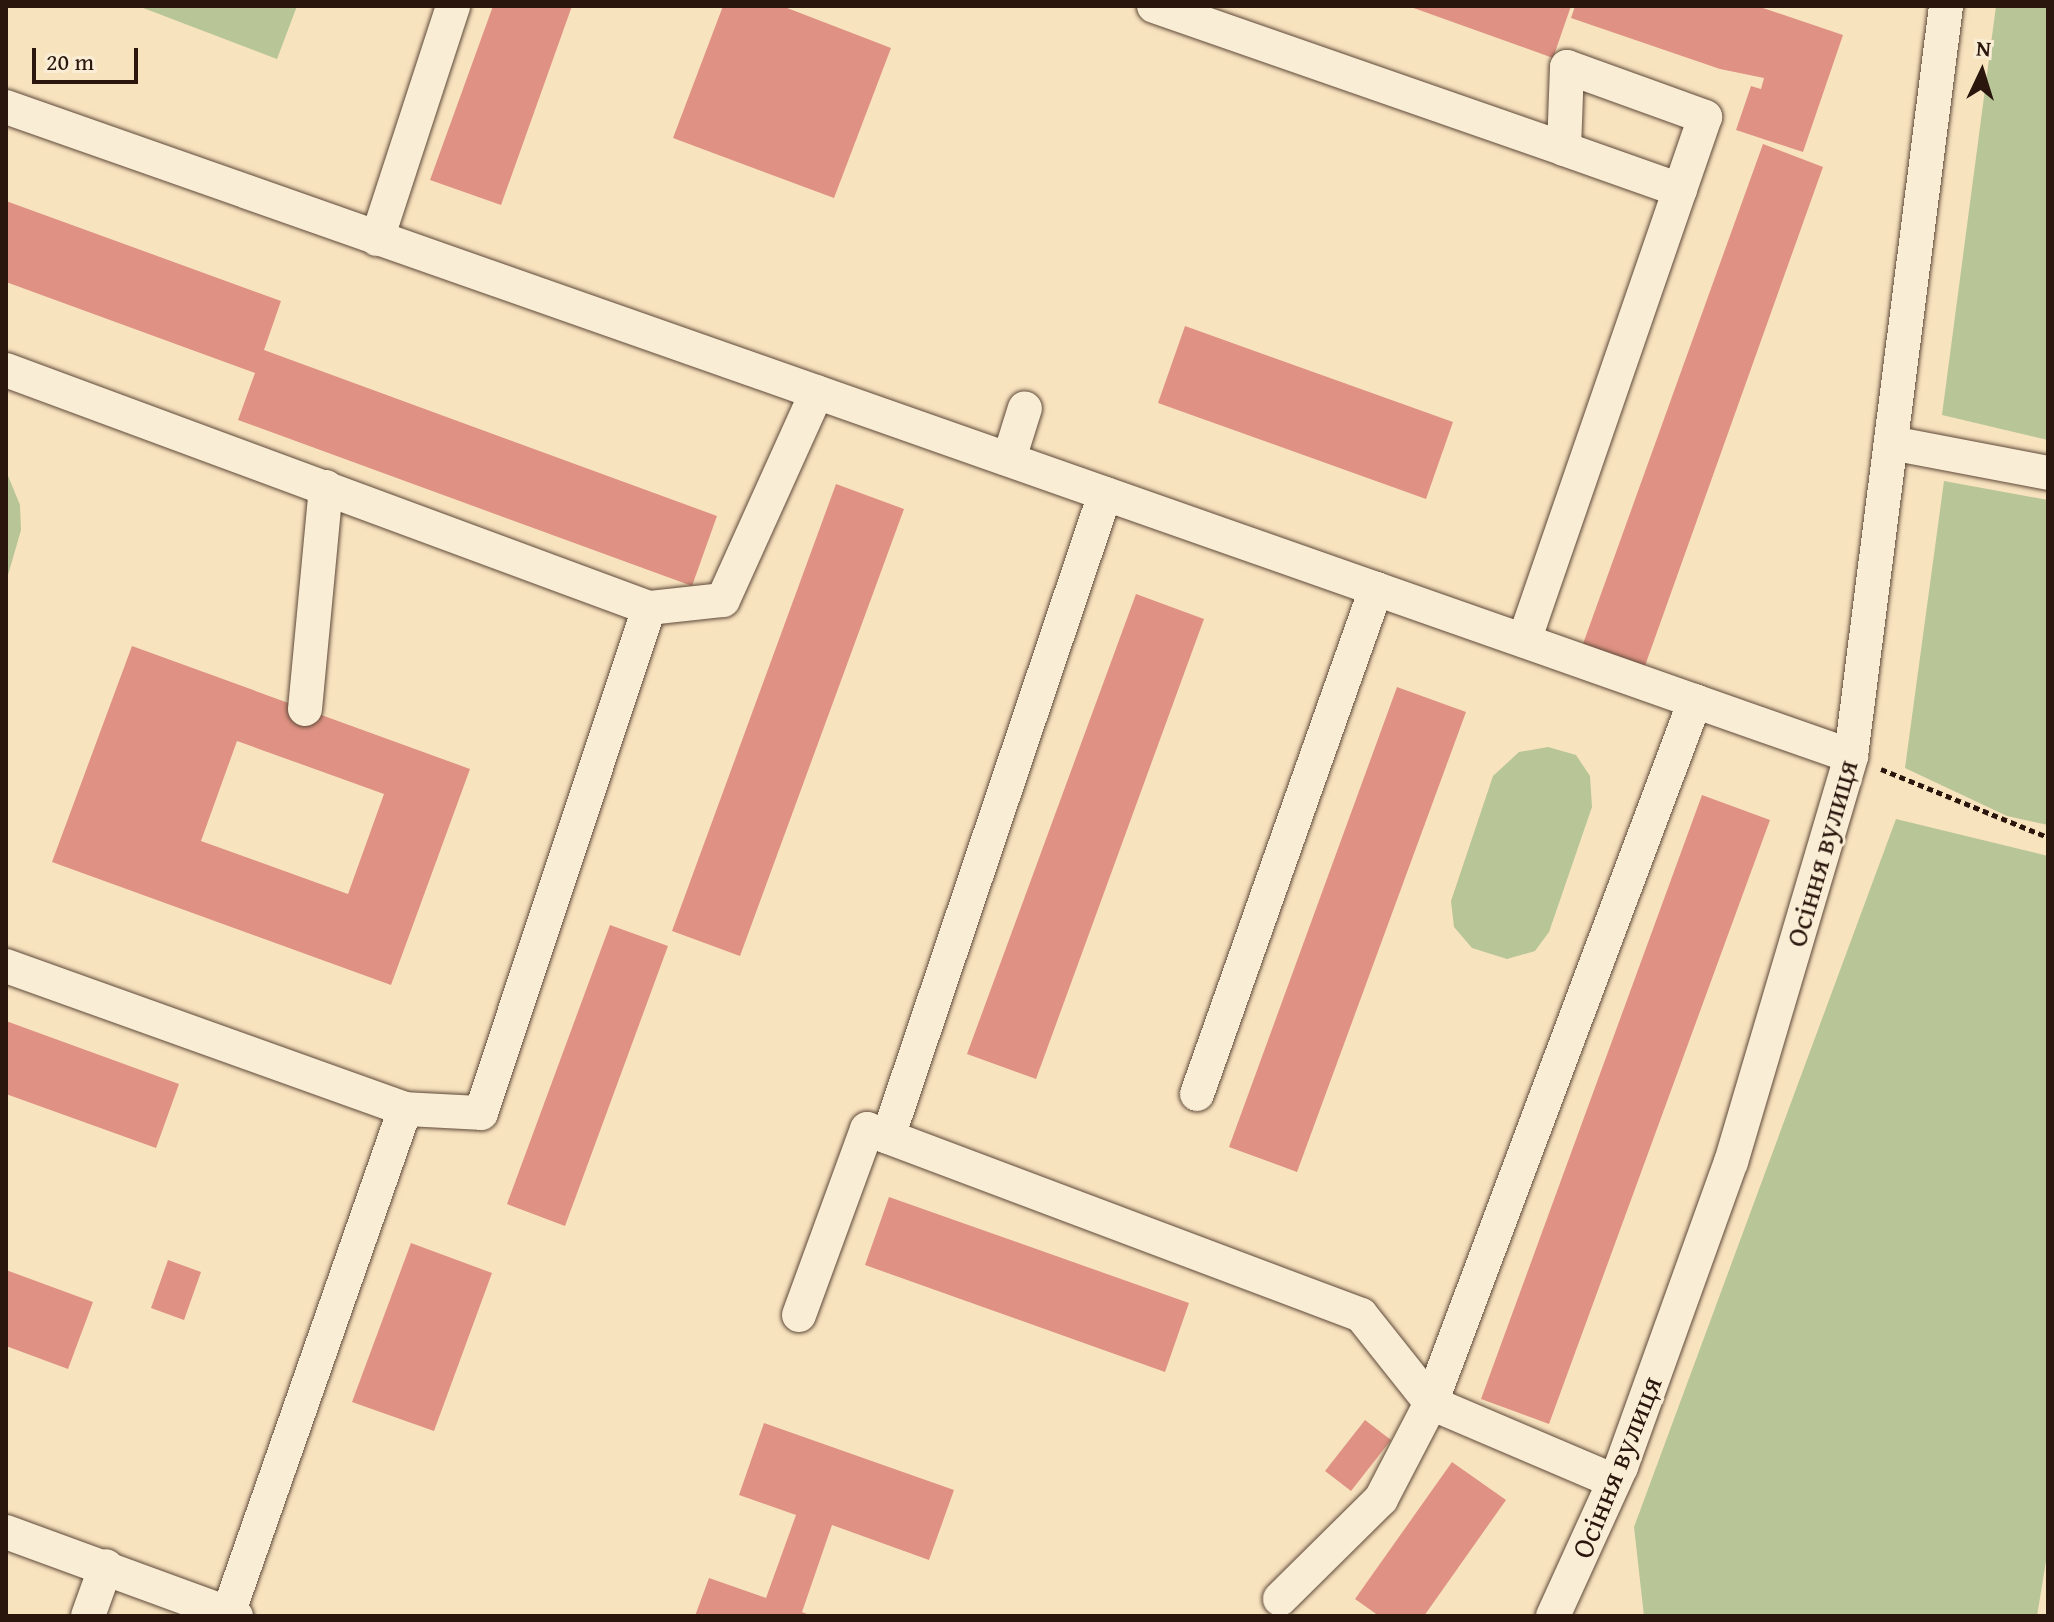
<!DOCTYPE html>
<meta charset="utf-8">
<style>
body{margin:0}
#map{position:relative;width:2054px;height:1622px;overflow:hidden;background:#f8e3bf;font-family:"Gentium Book Plus",serif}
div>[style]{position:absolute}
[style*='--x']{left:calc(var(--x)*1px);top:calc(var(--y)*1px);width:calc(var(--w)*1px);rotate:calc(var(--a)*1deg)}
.green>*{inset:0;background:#b7c597}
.building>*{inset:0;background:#df9283}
.path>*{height:5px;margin-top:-2.5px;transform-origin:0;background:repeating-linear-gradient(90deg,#2a160c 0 6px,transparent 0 10px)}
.roads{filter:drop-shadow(0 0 2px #5e4939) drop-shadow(0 0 2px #5e4939)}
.minor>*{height:34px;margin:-17px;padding:0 17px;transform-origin:17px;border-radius:17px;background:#faedd5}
span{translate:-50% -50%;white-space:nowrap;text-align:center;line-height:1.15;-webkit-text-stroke:6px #faedd5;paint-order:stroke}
.street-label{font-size:30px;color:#2a160c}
.frame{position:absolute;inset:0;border:8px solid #2a160c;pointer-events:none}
.north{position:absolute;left:1942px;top:32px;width:80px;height:80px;-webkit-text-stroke:6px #faedd5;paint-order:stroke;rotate:4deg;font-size:22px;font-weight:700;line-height:32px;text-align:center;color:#2a160c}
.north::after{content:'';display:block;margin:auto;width:28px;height:36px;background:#2a160c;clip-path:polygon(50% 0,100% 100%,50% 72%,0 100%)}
.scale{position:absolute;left:32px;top:48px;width:106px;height:36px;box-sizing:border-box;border:4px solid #2a160c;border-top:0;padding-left:10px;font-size:24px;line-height:28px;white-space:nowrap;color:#2a160c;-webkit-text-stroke:6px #faedd5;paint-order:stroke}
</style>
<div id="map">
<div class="green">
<div style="clip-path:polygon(138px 6px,297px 6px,277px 59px)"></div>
<div style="clip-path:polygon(1996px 6px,2048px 6px,2048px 440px,1942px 415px)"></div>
<div style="clip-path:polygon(6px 471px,20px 505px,21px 530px,6px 582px)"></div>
<div style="clip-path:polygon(1944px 481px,2048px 500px,2048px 825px,2007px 816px,1905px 768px)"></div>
<div style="clip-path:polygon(1548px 747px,1576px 755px,1590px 776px,1592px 807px,1549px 932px,1535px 951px,1507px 959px,1472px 948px,1454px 927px,1451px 901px,1493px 776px,1519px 752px)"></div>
<div style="clip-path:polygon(1896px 819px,2048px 856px,2048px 1549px,2037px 1616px,1644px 1616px,1634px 1527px)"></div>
</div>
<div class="building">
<div style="clip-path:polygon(493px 6px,572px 6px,501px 205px,430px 180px)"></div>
<div style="clip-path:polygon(723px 6px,782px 6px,891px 48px,834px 198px,673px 138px)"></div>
<div style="clip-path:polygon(1408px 6px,1571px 6px,1553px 58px)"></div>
<div style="clip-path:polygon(1575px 6px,1757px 6px,1843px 35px,1803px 152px,1736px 130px,1751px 86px,1761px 89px,1764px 78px,1720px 69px,1571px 18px)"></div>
<div style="clip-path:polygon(1763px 144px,1823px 167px,1641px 677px,1579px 655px)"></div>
<div style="clip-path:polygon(6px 201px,281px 301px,264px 350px,717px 516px,692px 586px,238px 420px,255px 373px,6px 282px)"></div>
<div style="clip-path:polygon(1185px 326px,1453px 422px,1426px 499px,1158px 403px)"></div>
<div style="clip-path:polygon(836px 484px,904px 509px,740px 956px,672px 931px)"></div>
<div style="clip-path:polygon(1136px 594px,1204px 619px,1036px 1079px,967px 1054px)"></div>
<div style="clip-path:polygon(evenodd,132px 646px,470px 769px,391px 985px,52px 862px,132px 646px,237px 741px,384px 794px,348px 894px,201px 841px,237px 741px)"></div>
<div style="clip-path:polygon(1397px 687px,1466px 712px,1297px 1172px,1229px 1147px)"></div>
<div style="clip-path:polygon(1702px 795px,1770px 820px,1549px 1424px,1481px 1399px)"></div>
<div style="clip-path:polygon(610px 925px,668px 946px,565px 1226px,507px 1204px)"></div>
<div style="clip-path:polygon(6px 1021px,179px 1084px,156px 1148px,6px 1094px)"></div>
<div style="clip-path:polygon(889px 1197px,1189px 1303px,1165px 1372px,865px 1265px)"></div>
<div style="clip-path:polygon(411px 1243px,492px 1273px,434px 1431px,352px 1402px)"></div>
<div style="clip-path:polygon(168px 1260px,201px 1272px,184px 1320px,151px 1308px)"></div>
<div style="clip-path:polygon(6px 1270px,93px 1302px,68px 1369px,6px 1346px)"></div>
<div style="clip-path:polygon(1365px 1420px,1391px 1440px,1351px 1491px,1325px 1471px)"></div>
<div style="clip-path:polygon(764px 1423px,954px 1490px,929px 1560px,832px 1525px,802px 1612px,812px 1616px,695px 1616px,709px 1578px,766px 1598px,796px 1515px,739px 1495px)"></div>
<div style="clip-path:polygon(1452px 1462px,1506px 1500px,1424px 1616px,1379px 1616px,1355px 1599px)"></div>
</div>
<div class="path">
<div style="--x:1881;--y:769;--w:180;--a:22.2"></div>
</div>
<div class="roads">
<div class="minor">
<div style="--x:1154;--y:6;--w:434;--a:19.2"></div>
<div style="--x:1564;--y:149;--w:82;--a:-87.9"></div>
<div style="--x:1567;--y:67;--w:147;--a:19.9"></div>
<div style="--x:1705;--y:117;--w:554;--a:109.06"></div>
<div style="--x:6;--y:107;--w:1956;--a:19.38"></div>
<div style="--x:1564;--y:149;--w:123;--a:19.5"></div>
<div style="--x:377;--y:239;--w:245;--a:-71.9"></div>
<div style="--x:6;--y:370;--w:686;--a:20.31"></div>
<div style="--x:1891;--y:443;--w:160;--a:10.8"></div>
<div style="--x:1009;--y:459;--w:53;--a:-72.6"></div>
<div style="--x:305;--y:709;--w:223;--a:-84.6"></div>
<div style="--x:6;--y:966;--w:424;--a:19.7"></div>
<div style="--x:1197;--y:1094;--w:536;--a:-70.48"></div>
<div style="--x:888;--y:1137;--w:679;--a:-71.35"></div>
<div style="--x:799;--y:1315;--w:198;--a:-69.9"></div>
<div style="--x:867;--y:1129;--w:528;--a:20.63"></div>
<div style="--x:1361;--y:1315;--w:112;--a:51.5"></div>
<div style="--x:1431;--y:1403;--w:199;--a:23.1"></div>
<div style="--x:6;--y:1532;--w:245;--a:20.1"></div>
<div style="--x:1280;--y:1599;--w:142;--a:-44.7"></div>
<div style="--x:1381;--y:1499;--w:108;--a:-62.5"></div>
<div style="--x:1431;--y:1403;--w:750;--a:-69.39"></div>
<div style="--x:229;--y:1611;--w:532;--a:-70.68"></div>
<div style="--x:405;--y:1109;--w:76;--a:3"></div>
<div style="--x:481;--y:1113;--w:532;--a:-71.6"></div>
<div style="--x:649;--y:608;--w:74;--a:-6.2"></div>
<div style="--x:723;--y:600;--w:228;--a:-65.7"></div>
<div style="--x:88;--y:1616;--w:53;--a:-70.2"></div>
<div style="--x:1553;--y:1616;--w:164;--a:-65.5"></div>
<div style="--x:1621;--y:1467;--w:324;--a:-70.2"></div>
<div style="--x:1731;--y:1162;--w:423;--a:-73.5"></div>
<div style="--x:1851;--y:756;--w:756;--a:-82.78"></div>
</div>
</div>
<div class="street-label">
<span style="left:1821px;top:853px;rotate:-74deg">Осіння вулиця</span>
<span style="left:1616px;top:1467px;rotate:-68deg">Осіння вулиця</span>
</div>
<div class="frame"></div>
<div class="north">N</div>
<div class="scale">20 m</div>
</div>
